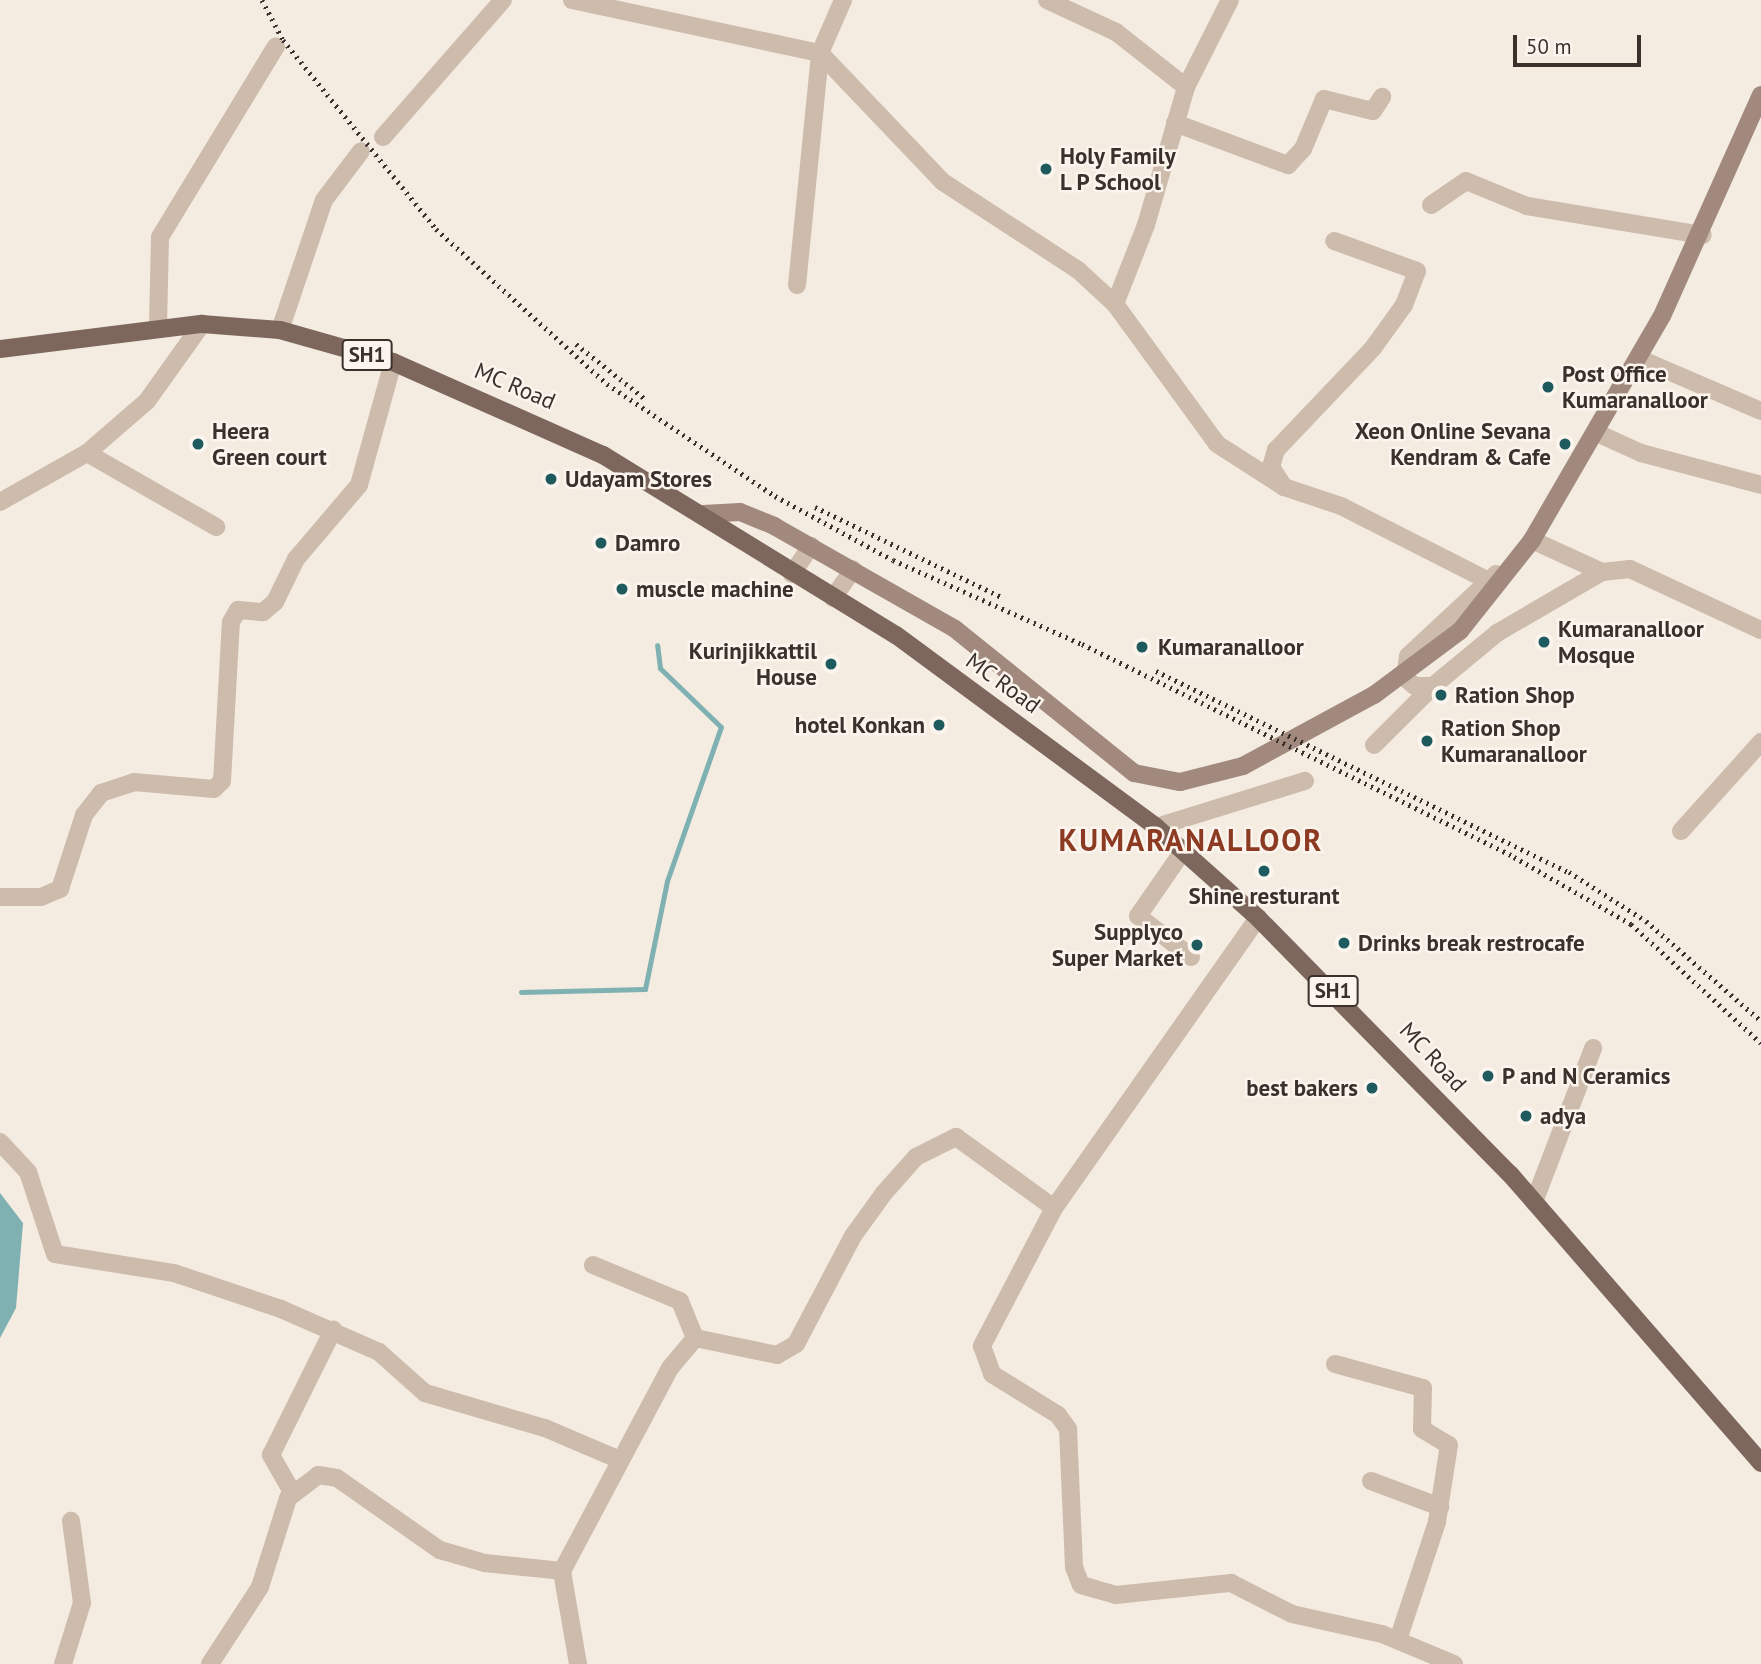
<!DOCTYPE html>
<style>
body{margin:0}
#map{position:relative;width:1761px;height:1664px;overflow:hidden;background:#f4ebe1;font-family:"PT Sans",sans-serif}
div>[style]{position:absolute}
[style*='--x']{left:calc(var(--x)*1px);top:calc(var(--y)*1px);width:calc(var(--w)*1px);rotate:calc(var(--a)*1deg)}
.water>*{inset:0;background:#7fb0b2}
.stream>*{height:5px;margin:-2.5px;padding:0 2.5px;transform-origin:2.5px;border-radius:2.5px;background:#7fb0b2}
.minor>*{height:18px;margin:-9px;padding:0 9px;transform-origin:9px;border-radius:9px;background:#cdbbac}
.tertiary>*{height:18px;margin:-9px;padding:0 9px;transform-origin:9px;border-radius:9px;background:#cdbbac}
.secondary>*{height:18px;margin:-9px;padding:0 9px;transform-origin:9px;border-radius:9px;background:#a18a7d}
.primary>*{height:18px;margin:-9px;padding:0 9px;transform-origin:9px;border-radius:9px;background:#7d675c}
.rail>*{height:5px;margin-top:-2.5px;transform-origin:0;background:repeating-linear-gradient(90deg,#3b302b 0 2px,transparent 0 7px)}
.dots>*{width:19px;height:19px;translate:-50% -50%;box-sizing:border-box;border:4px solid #fbf5ee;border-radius:50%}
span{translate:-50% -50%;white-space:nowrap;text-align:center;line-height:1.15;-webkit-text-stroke:5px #fbf5ee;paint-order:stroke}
.shield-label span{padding:2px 5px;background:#fbf5ee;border:2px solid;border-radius:5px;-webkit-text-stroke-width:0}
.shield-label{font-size:21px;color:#3b302b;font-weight:700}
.poi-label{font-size:23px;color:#3b302b;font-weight:700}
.left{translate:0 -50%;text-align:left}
.right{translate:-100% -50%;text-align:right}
.street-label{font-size:23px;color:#3b302b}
.district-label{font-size:30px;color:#8c3b22;font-weight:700;letter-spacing:2px}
.scale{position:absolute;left:1513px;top:35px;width:128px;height:32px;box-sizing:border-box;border:4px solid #3b302b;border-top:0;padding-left:9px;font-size:21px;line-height:24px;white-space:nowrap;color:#3b302b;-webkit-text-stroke:5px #fbf5ee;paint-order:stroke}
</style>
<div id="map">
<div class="water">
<div style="clip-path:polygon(0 1193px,23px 1223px,16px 1308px,0 1338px)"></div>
</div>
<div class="stream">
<div style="--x:521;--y:992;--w:124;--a:-1.4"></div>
<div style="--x:645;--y:989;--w:110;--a:-78.5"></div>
<div style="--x:667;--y:881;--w:163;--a:-70.7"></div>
<div style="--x:721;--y:727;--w:85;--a:-136"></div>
<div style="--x:660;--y:668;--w:23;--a:-97"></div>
</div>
<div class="minor">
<div style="--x:1047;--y:0;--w:76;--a:24.9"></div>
<div style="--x:1116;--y:32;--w:89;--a:38.2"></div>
<div style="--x:1175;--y:123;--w:121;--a:20.4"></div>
<div style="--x:1288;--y:165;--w:22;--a:-47"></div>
<div style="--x:1303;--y:149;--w:54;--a:-67.2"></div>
<div style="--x:1324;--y:99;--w:50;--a:13.8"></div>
<div style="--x:1373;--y:111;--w:17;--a:-57"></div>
<div style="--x:383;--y:137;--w:182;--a:-48.8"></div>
<div style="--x:1431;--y:205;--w:42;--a:-34.4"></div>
<div style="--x:1466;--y:181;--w:66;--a:22.3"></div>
<div style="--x:1527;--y:206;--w:178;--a:9.4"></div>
<div style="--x:797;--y:285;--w:233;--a:-84.3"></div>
<div style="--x:820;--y:53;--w:58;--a:-66.5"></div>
<div style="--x:1115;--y:304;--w:85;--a:-68.6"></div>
<div style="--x:1146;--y:225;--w:144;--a:-73.8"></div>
<div style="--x:1186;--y:87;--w:97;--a:-63.2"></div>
<div style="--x:158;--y:326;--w:89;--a:-88.7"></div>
<div style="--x:160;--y:237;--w:223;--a:-58.7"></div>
<div style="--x:280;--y:330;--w:137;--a:-71.3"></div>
<div style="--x:324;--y:200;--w:61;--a:-52.9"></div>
<div style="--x:1638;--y:358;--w:134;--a:23.3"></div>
<div style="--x:1597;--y:433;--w:48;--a:24.4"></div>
<div style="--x:1641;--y:453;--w:124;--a:14.9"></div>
<div style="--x:87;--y:453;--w:149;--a:29.8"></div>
<div style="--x:1284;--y:487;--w:24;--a:-123"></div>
<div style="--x:1271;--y:467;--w:18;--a:-74"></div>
<div style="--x:1276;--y:450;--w:141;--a:-46.4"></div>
<div style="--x:1373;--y:348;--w:53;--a:-54.2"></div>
<div style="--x:1404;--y:305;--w:36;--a:-69"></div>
<div style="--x:1417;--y:271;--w:88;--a:-160.1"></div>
<div style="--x:0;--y:502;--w:100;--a:-29.4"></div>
<div style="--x:87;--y:453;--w:79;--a:-40.9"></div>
<div style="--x:147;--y:401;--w:95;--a:-54.5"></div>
<div style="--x:1374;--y:745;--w:83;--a:-45"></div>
<div style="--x:1156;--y:827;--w:156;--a:-17.2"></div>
<div style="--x:1681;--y:831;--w:120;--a:-48"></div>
<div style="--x:1181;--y:854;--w:75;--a:124.7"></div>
<div style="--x:1138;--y:916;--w:67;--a:37.7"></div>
<div style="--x:0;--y:897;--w:41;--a:0"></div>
<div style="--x:41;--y:897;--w:21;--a:-23"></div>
<div style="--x:60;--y:889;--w:78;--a:-72"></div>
<div style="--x:84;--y:815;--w:28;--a:-52"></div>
<div style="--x:101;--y:793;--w:35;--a:-18"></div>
<div style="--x:134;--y:782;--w:80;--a:5"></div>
<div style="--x:214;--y:789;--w:11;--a:-45"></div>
<div style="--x:222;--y:781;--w:159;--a:-86.8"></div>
<div style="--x:231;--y:622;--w:14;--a:-60"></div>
<div style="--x:238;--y:610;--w:25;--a:5"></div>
<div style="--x:263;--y:612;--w:16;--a:-40"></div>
<div style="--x:275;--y:602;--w:48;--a:-64"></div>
<div style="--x:296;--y:559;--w:97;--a:-49.6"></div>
<div style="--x:359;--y:485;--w:128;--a:-74.5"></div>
<div style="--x:0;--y:1142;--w:41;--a:47"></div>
<div style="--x:28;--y:1172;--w:86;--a:71.8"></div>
<div style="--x:55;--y:1254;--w:121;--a:9.1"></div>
<div style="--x:174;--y:1273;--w:113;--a:18.6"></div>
<div style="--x:281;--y:1309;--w:107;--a:23.7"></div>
<div style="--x:379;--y:1352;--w:62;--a:41.7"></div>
<div style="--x:425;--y:1393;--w:125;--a:16.3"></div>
<div style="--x:545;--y:1428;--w:82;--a:23.1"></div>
<div style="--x:1534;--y:1202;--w:165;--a:-69"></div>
<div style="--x:593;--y:1265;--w:94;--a:22.5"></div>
<div style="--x:680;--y:1301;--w:40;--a:68"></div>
<div style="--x:1335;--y:1364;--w:91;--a:15.3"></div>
<div style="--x:1423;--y:1388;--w:41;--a:91.4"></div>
<div style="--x:1422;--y:1429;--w:31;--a:31"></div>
<div style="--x:1449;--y:1445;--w:78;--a:98.9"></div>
<div style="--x:1437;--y:1522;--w:124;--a:108.3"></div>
<div style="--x:1371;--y:1481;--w:74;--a:20.6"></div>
<div style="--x:292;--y:1492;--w:43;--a:-119.6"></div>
<div style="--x:271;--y:1455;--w:140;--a:-63.6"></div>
<div style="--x:63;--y:1664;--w:64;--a:-72.7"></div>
<div style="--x:82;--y:1603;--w:83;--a:-97.6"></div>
<div style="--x:210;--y:1664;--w:92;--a:-57"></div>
<div style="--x:260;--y:1587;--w:93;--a:-72.5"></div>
<div style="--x:288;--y:1498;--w:38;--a:-37"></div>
<div style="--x:318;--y:1475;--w:19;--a:9"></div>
<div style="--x:337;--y:1478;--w:126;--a:35"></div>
<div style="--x:440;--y:1550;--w:47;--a:16.1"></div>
<div style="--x:485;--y:1563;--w:77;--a:5.9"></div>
<div style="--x:578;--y:1664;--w:94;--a:-99.8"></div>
<div style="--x:562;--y:1571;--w:230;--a:-62"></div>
<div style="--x:670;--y:1368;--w:39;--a:-50"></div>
<div style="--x:695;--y:1338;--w:84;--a:11.7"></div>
<div style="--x:777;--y:1355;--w:22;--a:-30"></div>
<div style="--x:796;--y:1344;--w:122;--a:-62.2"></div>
<div style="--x:853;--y:1236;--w:53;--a:-54.2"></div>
<div style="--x:884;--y:1193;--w:48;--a:-48.4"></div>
<div style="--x:916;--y:1157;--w:45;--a:-26.6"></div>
<div style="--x:956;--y:1137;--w:121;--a:35.9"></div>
<div style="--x:1054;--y:1208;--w:156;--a:117.6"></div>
<div style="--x:982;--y:1346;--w:30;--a:70"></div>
<div style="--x:992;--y:1374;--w:78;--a:31.8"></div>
<div style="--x:1058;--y:1415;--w:17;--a:54"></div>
<div style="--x:1068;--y:1429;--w:138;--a:87.5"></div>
<div style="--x:1074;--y:1567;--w:19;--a:69"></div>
<div style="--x:1081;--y:1585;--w:36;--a:16"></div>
<div style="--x:1116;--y:1595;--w:116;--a:-6"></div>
<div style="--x:1231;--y:1583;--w:68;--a:26.9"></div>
<div style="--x:1292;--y:1614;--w:92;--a:12.5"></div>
<div style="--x:1382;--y:1634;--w:78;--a:22.6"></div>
</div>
<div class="tertiary">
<div style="--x:572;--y:0;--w:254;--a:12.1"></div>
<div style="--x:820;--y:53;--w:178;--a:46.4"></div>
<div style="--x:943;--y:182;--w:161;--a:33.1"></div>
<div style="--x:1078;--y:270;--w:50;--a:42.6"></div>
<div style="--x:1115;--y:304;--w:173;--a:53.9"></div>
<div style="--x:1217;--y:444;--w:80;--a:32.7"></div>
<div style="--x:1284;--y:487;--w:60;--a:18.4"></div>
<div style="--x:1341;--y:506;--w:164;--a:26.9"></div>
<div style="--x:1532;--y:540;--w:77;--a:24.6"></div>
<div style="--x:792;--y:574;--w:34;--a:-56"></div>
<div style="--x:1496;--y:574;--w:120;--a:137"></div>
<div style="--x:1408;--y:656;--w:22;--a:98"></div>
<div style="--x:1405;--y:678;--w:13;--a:39"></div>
<div style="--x:1415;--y:686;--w:18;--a:0"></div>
<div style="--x:1433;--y:686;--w:83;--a:-39.6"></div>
<div style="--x:1497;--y:633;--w:121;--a:-30.2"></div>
<div style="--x:1602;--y:572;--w:28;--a:-6"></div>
<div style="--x:1630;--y:569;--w:145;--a:25"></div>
<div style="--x:833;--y:598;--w:35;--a:-55"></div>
<div style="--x:1054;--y:1208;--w:355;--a:-54.9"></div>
</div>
<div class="secondary">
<div style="--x:703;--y:514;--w:37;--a:-3"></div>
<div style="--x:740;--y:512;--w:37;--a:22"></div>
<div style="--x:774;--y:526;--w:208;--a:29.6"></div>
<div style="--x:955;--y:629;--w:230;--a:38.8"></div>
<div style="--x:1134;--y:773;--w:47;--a:11.1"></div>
<div style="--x:1180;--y:782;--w:65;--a:-14.3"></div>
<div style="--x:1243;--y:766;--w:149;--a:-28.5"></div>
<div style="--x:1374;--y:695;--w:107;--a:-36.7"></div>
<div style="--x:1460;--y:631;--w:116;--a:-51.6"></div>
<div style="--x:1532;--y:540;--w:259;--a:-59.9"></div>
<div style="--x:1662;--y:316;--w:242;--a:-65.9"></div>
</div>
<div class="primary">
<div style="--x:0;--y:349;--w:204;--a:-7.1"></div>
<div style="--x:202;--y:324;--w:78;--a:4.4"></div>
<div style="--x:280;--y:330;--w:117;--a:15.8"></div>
<div style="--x:393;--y:362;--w:230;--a:23.9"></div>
<div style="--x:603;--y:455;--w:344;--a:31.6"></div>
<div style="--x:896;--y:635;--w:323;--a:36.4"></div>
<div style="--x:1156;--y:827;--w:137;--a:41.7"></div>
<div style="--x:1258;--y:918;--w:359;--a:45.5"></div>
<div style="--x:1510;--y:1174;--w:383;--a:49"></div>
</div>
<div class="rail">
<div style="--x:262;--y:0;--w:45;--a:62.3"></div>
<div style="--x:283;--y:40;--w:243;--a:51"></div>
<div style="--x:436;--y:229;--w:231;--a:42.2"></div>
<div style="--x:607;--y:384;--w:202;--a:33.7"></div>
<div style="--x:775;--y:496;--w:134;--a:28.5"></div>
<div style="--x:893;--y:560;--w:207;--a:24"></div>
<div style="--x:1082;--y:644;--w:482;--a:26.2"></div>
<div style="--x:1514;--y:857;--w:135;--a:29.8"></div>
<div style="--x:1631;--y:924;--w:176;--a:42.5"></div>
<div style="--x:576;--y:344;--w:87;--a:38.5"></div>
<div style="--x:815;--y:507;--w:207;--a:25.8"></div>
<div style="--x:1156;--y:671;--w:459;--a:26"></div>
<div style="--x:1569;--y:872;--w:91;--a:32.5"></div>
<div style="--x:1646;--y:921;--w:152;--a:41"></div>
</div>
<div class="dots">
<div style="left:1046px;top:169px;background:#1f5a5e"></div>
<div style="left:1548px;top:387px;background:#1f5a5e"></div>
<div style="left:198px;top:444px;background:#1f5a5e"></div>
<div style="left:1565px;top:444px;background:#1f5a5e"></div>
<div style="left:551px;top:479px;background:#1f5a5e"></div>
<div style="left:601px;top:543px;background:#1f5a5e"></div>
<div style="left:622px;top:589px;background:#1f5a5e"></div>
<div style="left:1544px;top:642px;background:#1f5a5e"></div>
<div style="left:1142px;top:647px;background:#1f5a5e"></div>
<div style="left:831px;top:664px;background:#1f5a5e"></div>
<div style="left:1441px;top:695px;background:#1f5a5e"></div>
<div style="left:939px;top:725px;background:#1f5a5e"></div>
<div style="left:1427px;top:741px;background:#1f5a5e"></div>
<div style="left:1264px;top:871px;background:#1f5a5e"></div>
<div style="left:1344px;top:943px;background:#1f5a5e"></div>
<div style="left:1197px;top:945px;background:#1f5a5e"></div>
<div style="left:1488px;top:1076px;background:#1f5a5e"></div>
<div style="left:1372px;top:1088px;background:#1f5a5e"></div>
<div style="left:1526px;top:1116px;background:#1f5a5e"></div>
</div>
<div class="shield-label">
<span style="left:367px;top:355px">SH1</span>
<span style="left:1333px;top:991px">SH1</span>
</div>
<div class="poi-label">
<span class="left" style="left:1060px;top:169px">Holy Family<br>L P School</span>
<span class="left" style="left:1562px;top:387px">Post Office<br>Kumaranalloor</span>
<span class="left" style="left:212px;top:444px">Heera<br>Green court</span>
<span class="right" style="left:1551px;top:444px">Xeon Online Sevana<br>Kendram &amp; Cafe</span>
<span class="left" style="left:565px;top:479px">Udayam Stores</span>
<span class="left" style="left:615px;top:543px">Damro</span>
<span class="left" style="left:636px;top:589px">muscle machine</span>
<span class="left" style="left:1558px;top:642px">Kumaranalloor<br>Mosque</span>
<span class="left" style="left:1158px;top:647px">Kumaranalloor</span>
<span class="right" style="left:817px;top:664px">Kurinjikkattil<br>House</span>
<span class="left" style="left:1455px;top:695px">Ration Shop</span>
<span class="right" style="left:925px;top:725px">hotel Konkan</span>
<span class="left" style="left:1441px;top:741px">Ration Shop<br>Kumaranalloor</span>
<span style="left:1264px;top:896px">Shine resturant</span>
<span class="right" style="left:1183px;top:945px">Supplyco<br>Super Market</span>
<span class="left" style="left:1358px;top:943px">Drinks break restrocafe</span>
<span class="left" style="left:1502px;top:1076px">P and N Ceramics</span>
<span class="right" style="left:1358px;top:1088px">best bakers</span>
<span class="left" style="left:1540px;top:1116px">adya</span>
</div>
<div class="street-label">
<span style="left:515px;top:386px;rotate:23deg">MC Road</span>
<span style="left:1003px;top:683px;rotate:36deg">MC Road</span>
<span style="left:1433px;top:1057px;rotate:47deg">MC Road</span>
</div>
<div class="district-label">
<span style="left:1191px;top:840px">KUMARANALLOOR</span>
</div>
<div class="scale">50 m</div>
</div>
